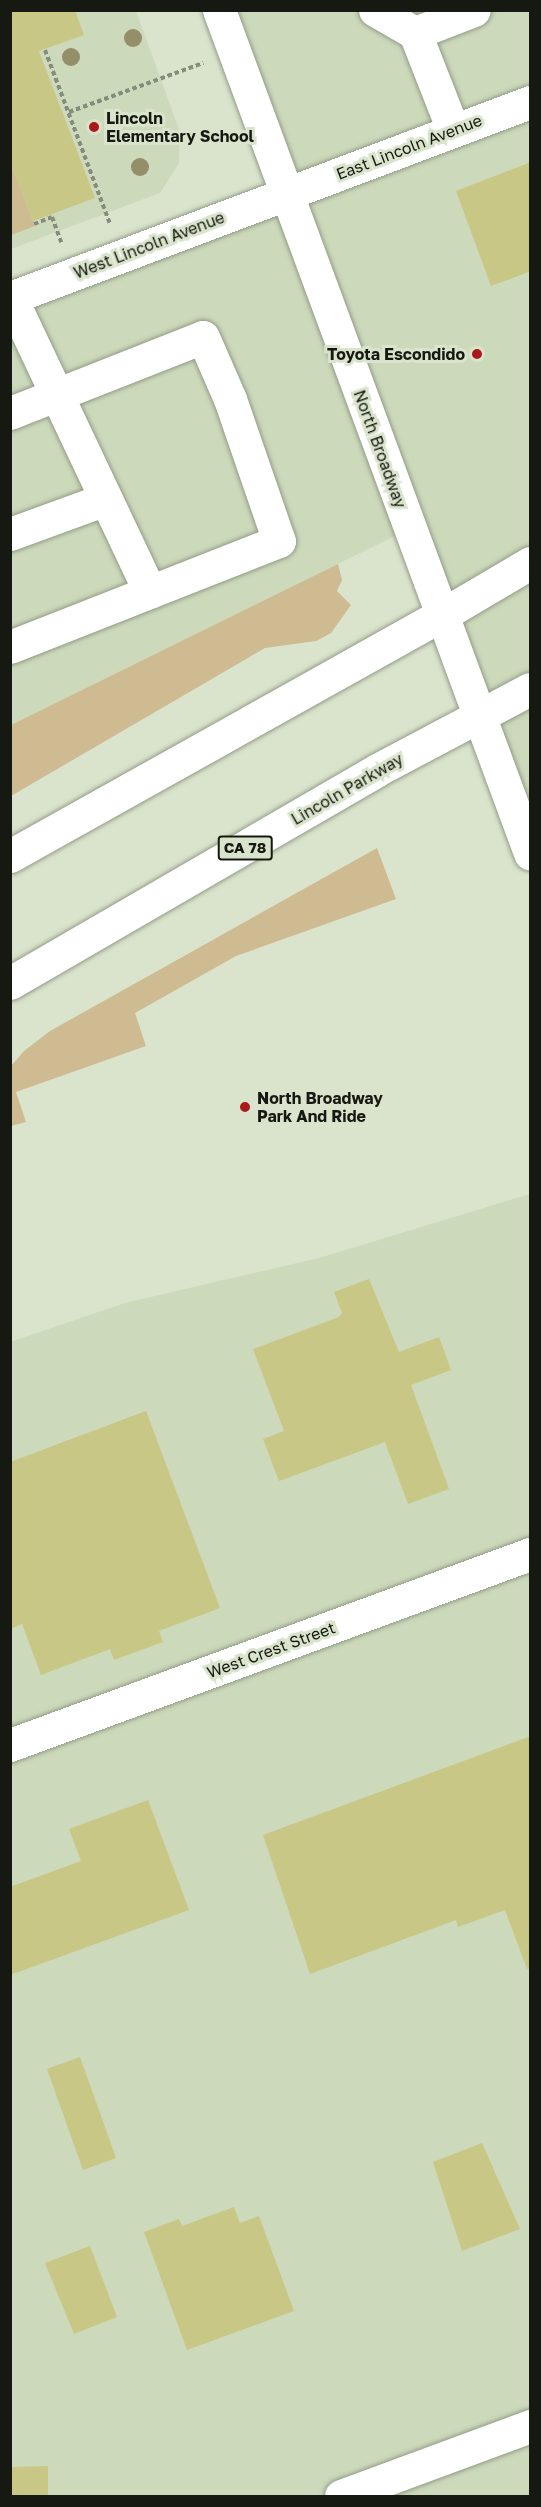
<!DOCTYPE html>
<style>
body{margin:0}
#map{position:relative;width:541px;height:2507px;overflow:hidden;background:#dae4cd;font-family:"Golos Text",sans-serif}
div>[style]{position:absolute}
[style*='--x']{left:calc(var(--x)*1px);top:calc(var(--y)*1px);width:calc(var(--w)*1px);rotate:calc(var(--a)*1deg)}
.built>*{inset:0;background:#ccd9bb}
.green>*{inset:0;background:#cebb92}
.building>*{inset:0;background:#c9c785}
.path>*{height:4px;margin-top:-2px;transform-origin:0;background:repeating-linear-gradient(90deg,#858c7c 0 4.5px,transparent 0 7.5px)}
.roads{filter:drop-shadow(0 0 2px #929c86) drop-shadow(0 0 2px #929c86)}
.minor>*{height:33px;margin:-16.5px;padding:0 16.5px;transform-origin:16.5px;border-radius:16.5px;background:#fff}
.major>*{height:33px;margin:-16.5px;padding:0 16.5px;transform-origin:16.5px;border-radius:16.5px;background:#fff}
.highway>*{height:33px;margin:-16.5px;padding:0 16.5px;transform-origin:16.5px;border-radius:16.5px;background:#fff}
.trees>*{width:18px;height:18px;margin:-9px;border-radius:50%;background:#948e69}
.dots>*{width:16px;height:16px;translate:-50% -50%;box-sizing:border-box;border:3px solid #dae4cd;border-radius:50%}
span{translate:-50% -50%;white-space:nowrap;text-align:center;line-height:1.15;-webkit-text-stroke:6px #dae4cd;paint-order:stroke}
.shield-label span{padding:2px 4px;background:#dae4cd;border:2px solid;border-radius:4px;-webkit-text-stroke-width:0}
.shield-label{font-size:15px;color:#161911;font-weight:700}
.poi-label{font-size:16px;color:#161911;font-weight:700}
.left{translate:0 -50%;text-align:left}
.right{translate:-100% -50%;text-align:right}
.street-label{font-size:16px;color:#161911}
.frame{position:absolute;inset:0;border:12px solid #161911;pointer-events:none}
</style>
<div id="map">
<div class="built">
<div style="clip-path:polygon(11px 11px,136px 11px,180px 132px,179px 163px,160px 193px,11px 249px)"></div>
<div style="clip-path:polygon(219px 11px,530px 11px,530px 853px,409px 529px,11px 725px,11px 298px,288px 193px)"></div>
<div style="clip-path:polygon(530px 1194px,530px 2496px,11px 2496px,10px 1342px,125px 1303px,319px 1258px)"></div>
</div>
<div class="green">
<div style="clip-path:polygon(10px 162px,35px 226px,11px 235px,10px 235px)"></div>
<div style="clip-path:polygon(338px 564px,342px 580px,337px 591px,351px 605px,331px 633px,316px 641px,265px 648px,11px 796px,11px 725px)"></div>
<div style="clip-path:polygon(377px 848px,396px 899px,236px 956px,135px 1013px,146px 1046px,16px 1092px,26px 1122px,11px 1126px,11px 1066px,24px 1051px,50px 1031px)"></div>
</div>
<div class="building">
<div style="clip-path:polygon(10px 10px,75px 10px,84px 35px,39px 51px,95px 198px,33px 221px,10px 162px)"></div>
<div style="clip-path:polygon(531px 162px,531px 271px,491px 286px,456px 191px)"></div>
<div style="clip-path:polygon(369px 1279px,399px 1352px,439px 1337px,451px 1370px,411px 1385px,449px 1489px,408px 1504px,385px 1442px,279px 1481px,263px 1439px,284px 1431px,253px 1349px,339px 1317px,342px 1313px,334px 1292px)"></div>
<div style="clip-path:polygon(146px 1411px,220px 1608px,159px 1631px,163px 1642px,114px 1660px,110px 1649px,41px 1675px,22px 1624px,10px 1629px,10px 1462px)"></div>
<div style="clip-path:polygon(531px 1736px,531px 1968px,527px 1969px,505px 1910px,458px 1927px,456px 1920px,310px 1974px,263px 1835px)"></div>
<div style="clip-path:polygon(148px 1800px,189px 1910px,10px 1975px,10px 1887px,81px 1861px,69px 1829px)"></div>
<div style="clip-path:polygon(80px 2057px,116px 2158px,83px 2170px,47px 2069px)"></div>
<div style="clip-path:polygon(482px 2143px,520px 2229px,462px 2251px,433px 2162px)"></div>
<div style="clip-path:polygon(234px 2207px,240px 2223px,259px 2216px,294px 2311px,187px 2350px,144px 2232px,179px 2219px,182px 2226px)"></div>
<div style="clip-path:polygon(90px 2246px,117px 2317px,74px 2334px,45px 2263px)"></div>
<div style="clip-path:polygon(48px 2466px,48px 2496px,10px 2496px,10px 2467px)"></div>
</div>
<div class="path">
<div style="--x:45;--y:50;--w:186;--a:69.5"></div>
<div style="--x:69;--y:112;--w:143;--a:-20.1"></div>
<div style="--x:34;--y:224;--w:19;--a:-21"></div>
<div style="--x:52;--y:217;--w:27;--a:70"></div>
</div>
<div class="roads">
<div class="minor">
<div style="--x:375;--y:10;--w:46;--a:29.9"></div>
<div style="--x:415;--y:33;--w:104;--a:68.6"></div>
<div style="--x:415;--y:33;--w:63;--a:-21.3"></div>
<div style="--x:10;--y:298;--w:556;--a:-20.65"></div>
<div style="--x:11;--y:298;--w:325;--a:64.7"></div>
<div style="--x:10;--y:413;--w:207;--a:-21.5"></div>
<div style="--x:203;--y:337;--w:68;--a:66.5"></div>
<div style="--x:230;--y:399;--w:150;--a:71"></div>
<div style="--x:279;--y:541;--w:289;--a:158.5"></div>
<div style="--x:10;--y:534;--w:102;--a:-20"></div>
<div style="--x:10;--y:1745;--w:554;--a:-20.17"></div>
</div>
<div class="major">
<div style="--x:219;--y:10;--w:899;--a:69.75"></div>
<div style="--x:442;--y:615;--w:102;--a:-30.6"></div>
<div style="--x:481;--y:715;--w:55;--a:-28"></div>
<div style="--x:341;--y:2496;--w:202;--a:-20.3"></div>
</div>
<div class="highway">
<div style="--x:10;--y:856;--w:495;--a:-29.2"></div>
<div style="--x:10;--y:983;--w:424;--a:-30.1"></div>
<div style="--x:377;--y:770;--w:118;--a:-27.9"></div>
</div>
</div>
<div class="trees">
<div style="left:133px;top:38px"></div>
<div style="left:71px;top:57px"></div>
<div style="left:140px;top:167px"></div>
</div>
<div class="dots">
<div style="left:94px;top:127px;background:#ab1918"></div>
<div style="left:477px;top:354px;background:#ab1918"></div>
<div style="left:245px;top:1107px;background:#ab1918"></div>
</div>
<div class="shield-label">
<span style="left:245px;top:848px">CA 78</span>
</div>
<div class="poi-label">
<span class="left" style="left:106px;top:127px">Lincoln<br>Elementary School</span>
<span class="right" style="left:465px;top:354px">Toyota Escondido</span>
<span class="left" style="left:257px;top:1107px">North Broadway<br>Park And Ride</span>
</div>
<div class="street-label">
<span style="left:409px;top:147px;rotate:-21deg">East Lincoln Avenue</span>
<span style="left:149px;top:245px;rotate:-21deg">West Lincoln Avenue</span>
<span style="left:380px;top:449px;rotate:70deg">North Broadway</span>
<span style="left:347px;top:789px;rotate:-30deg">Lincoln Parkway</span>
<span style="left:271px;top:1650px;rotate:-20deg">West Crest Street</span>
</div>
<div class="frame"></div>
</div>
